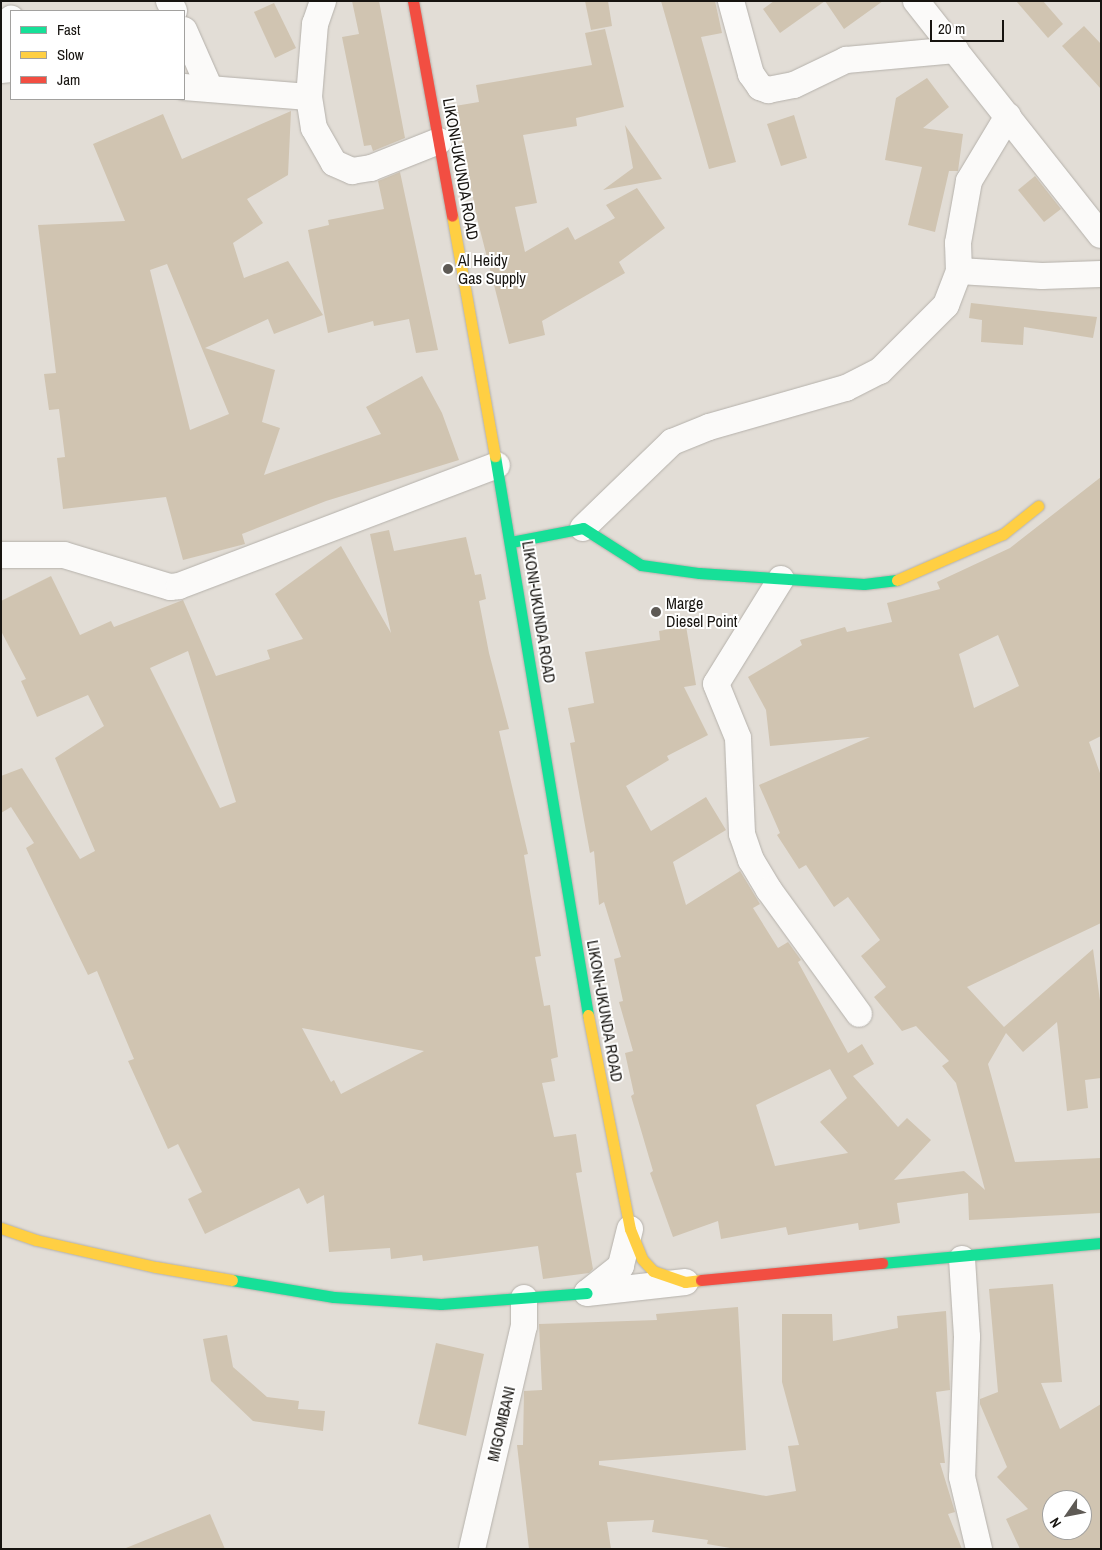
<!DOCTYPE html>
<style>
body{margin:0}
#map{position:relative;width:1102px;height:1550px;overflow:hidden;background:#e2ddd6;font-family:"Archivo Narrow",sans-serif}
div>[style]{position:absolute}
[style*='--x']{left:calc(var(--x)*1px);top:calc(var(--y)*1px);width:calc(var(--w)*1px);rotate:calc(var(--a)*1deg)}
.building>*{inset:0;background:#d0c4b1}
.roads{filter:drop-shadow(0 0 1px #b5b1ab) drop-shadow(0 0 1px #b5b1ab)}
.street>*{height:26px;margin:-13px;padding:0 13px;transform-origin:13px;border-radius:13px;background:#fbfaf9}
.fast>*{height:11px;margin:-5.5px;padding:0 5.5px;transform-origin:5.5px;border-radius:5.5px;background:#16e098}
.slow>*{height:11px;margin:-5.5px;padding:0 5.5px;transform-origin:5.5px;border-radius:5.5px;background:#ffcf43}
.jam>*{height:11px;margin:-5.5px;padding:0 5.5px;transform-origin:5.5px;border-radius:5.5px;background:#f24e42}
.dots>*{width:14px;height:14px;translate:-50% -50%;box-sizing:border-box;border:2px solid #fff;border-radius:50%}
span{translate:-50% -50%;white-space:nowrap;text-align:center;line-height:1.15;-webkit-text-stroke:4px #fff;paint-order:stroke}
.street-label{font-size:16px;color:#171410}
.poi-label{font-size:16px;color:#171410}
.left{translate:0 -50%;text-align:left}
.frame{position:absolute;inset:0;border:2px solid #171410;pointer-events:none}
.legend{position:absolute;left:10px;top:10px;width:175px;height:90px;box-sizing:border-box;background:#fff;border:1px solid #a2a19f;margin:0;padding:6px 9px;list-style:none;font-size:15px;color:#171410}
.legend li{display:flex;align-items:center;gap:10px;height:25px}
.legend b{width:25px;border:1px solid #a2a19f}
.north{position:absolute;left:1042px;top:1490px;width:50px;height:50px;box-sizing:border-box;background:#fff;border:1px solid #a2a19f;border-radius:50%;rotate:237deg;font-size:14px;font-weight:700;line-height:20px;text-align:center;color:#171410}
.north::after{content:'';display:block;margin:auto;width:18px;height:22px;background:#5e5a55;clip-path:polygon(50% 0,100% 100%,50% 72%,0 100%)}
.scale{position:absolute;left:930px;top:20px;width:74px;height:22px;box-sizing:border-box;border:2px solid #171410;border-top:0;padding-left:6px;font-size:15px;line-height:18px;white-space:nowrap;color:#171410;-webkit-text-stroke:4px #fff;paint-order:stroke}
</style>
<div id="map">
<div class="building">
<div style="clip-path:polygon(352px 1px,379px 1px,405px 138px,373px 151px,371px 145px,364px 146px,342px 37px,359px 34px)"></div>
<div style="clip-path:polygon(585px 1px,608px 1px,612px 26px,591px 30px)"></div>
<div style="clip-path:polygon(661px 1px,715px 1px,722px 33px,701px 37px,736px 162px,709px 169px)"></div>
<div style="clip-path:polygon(774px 1px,883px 1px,844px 29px,825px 1px,780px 33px,763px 9px)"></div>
<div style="clip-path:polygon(1016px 1px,1043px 1px,1063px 24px,1048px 38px)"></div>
<div style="clip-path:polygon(274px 3px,296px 48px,275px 58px,254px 12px)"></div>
<div style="clip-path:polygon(1084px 26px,1101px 44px,1101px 89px,1062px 46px)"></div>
<div style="clip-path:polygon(605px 29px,624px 107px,576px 118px,577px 126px,523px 135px,537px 203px,515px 207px,525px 252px,568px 227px,575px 240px,615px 218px,606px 205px,637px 188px,665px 228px,619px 262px,625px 273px,542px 321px,545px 335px,509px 344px,477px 218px,455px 106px,479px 102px,476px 85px,592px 65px,585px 33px)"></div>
<div style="clip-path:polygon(927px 78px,949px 107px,923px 128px,963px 134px,958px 171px,949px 171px,935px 232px,908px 225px,922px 167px,885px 160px,896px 98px)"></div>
<div style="clip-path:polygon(evenodd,291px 111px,288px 175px,247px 199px,263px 223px,233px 243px,244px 278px,288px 261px,323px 315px,274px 334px,268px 319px,205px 348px,275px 370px,262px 422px,280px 428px,264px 475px,381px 434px,366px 407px,422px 376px,442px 413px,459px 460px,326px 501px,242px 534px,245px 544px,183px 560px,166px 497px,63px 509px,57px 458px,65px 457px,59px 409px,49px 410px,44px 374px,56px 373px,38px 225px,125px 221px,93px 144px,163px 114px,182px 159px,291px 111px,167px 264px,229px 414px,190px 430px,150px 270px,167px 264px)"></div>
<div style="clip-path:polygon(794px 115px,807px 158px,781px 166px,767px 124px)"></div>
<div style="clip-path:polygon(625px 125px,662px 179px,603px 190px,633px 168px)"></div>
<div style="clip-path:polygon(400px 172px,438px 350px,416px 353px,409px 319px,374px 326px,373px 321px,328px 333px,308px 230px,329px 225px,328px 220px,384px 209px,378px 181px)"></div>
<div style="clip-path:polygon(1035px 176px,1061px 209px,1044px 222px,1018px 190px)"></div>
<div style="clip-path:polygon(971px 303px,1097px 317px,1093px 338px,1024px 327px,1023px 345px,981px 342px,982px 320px,969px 318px)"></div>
<div style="clip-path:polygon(evenodd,1101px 477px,1101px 736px,1089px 742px,1101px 776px,1101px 923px,967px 987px,1004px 1027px,1093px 949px,1101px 1008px,1101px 1078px,1085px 1080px,1088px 1108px,1067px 1111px,1057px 1022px,1023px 1052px,1006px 1033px,988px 1064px,1015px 1162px,1101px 1158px,1101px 1213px,969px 1220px,968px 1193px,897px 1203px,900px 1223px,859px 1230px,858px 1223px,788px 1235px,786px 1227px,721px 1239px,718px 1221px,673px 1237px,650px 1173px,653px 1171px,631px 1096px,634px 1094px,625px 1053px,633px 1051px,619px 1002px,623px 1001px,614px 959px,621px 957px,604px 902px,599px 905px,594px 851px,590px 853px,570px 743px,575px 742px,568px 708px,594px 703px,585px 652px,660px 640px,659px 631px,686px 626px,696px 685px,684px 687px,708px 735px,667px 756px,669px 760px,626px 786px,651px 831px,706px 797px,726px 830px,673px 862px,686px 905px,740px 871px,760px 904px,753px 908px,778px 948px,788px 942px,801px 960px,798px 962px,848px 1053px,862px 1044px,874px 1064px,853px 1076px,898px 1127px,907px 1118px,931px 1140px,894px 1180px,964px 1171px,985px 1190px,956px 1083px,942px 1066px,949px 1061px,916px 1026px,902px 1031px,874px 997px,886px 987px,861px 956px,880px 940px,848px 897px,834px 907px,806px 865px,799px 869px,777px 835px,780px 833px,759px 785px,870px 737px,770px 746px,766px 710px,748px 677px,802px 645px,800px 640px,845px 627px,847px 632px,892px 622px,887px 603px,940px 589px,937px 582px,1010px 548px,1101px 477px,998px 635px,1019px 686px,974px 708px,959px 654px,998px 635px,1101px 477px,830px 1069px,847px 1098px,820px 1122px,848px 1153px,775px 1166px,756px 1105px,830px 1069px)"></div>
<div style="clip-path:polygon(evenodd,389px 530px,394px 551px,466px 537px,475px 575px,481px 574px,486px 599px,479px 601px,489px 653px,509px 729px,499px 731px,528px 854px,524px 855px,541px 956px,535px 957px,544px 1006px,550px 1005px,558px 1057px,551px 1059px,555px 1081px,542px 1083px,554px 1137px,576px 1134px,582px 1172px,576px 1173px,593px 1269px,589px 1273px,543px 1279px,538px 1246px,423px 1261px,422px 1255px,391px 1259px,390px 1248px,329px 1252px,324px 1195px,307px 1204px,299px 1188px,205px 1234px,188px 1199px,202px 1192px,178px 1144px,168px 1149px,128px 1061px,134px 1059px,97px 971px,88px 975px,26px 848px,34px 843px,11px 807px,1px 813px,1px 776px,22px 768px,80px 859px,95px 851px,55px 758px,104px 726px,88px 695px,37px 717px,21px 681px,26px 679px,1px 631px,1px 601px,51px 576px,80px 635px,111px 621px,114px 627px,183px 600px,216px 676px,270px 659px,267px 650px,303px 639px,275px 594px,341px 546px,391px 633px,370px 534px,389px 530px,188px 651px,236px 802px,220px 808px,150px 668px,188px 651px,389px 530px,302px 1028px,424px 1051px,341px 1094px,334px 1080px,331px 1082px,302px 1028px)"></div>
<div style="clip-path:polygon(evenodd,1053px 1284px,1062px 1382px,1041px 1383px,1060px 1429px,1101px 1404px,1101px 1549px,1020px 1549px,1006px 1519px,1028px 1509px,997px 1477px,1007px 1467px,980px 1404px,980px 1399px,998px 1392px,989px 1289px,1053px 1284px,1052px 1500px,1082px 1500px,1082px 1530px,1052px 1530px,1052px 1500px)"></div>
<div style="clip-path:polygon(738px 1307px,746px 1450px,599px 1461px,599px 1465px,766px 1496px,796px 1491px,788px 1446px,799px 1445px,782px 1382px,782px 1314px,832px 1314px,833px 1341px,898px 1328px,897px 1316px,946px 1311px,950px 1390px,936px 1392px,945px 1463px,940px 1463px,955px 1512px,948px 1514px,962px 1549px,736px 1549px,707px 1544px,708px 1540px,652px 1532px,654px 1520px,607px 1522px,611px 1549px,529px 1549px,517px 1445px,523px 1445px,524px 1391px,542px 1390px,539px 1324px,657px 1320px,656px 1314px)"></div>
<div style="clip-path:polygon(227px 1335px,233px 1367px,267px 1397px,299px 1401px,298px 1409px,325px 1411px,323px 1431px,253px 1421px,211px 1381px,203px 1339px)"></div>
<div style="clip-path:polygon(436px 1343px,484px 1354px,466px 1436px,418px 1424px)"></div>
<div style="clip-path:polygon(210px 1514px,225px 1549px,126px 1549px,126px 1548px)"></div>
</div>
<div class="roads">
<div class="street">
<div style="--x:169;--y:1;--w:11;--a:63"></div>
<div style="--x:323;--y:1;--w:24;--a:109"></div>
<div style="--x:315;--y:24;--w:73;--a:94.7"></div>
<div style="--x:309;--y:97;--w:31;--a:81"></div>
<div style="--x:314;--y:128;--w:40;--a:60.3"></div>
<div style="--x:334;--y:163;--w:20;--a:24"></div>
<div style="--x:352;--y:171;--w:19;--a:-9"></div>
<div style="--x:371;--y:168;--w:73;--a:-21.7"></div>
<div style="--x:731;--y:1;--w:76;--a:74.7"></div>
<div style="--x:751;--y:74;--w:16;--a:55"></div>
<div style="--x:760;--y:87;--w:9;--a:21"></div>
<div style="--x:768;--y:90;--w:26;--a:-11"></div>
<div style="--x:794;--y:85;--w:58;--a:-25.7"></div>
<div style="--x:846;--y:60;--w:110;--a:-5.2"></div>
<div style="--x:916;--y:1;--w:298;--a:51.7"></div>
<div style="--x:184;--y:30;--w:64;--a:66.2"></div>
<div style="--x:1;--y:50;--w:33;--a:-72"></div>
<div style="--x:1;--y:70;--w:10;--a:-6"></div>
<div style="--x:184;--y:87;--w:125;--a:4.6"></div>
<div style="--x:1008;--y:116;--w:76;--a:121"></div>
<div style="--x:969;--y:181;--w:63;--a:100.1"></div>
<div style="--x:958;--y:243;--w:28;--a:88"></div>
<div style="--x:959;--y:271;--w:83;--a:3.4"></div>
<div style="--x:1042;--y:276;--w:59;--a:-1.9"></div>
<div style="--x:583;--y:528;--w:124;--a:-44"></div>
<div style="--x:672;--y:442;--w:40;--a:-22"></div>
<div style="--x:709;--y:427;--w:142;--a:-15.9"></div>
<div style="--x:846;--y:388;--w:38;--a:-27"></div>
<div style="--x:880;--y:371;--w:93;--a:-45"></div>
<div style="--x:946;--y:305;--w:36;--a:-69"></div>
<div style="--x:1;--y:555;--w:63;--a:0"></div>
<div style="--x:64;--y:555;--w:111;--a:16.8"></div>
<div style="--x:170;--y:587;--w:9;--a:-6"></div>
<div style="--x:179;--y:586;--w:340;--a:-20.8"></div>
<div style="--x:781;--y:579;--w:123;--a:121.8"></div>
<div style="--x:716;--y:684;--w:58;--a:67.8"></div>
<div style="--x:738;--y:738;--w:96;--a:87.6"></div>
<div style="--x:742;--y:834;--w:28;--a:71"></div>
<div style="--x:751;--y:860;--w:35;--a:59"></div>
<div style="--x:769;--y:890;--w:153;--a:54"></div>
<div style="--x:630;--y:1229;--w:38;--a:104"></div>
<div style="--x:621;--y:1266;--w:43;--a:141.5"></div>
<div style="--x:587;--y:1293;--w:99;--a:-6.4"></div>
<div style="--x:962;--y:1259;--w:78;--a:86.3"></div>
<div style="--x:967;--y:1337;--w:140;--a:92"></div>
<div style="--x:962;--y:1477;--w:74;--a:76.7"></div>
<div style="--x:472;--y:1549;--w:229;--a:-76.9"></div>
<div style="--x:524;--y:1326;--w:28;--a:-90"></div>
</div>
<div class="fast">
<div style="--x:495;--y:456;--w:567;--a:80.55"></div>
<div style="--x:511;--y:542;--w:73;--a:-11"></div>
<div style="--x:583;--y:528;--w:69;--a:32.5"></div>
<div style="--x:641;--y:565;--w:59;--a:7.9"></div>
<div style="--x:699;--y:573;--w:165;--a:3.8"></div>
<div style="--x:864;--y:584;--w:33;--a:-7"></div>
<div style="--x:882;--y:1263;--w:220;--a:-5.2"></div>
<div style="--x:232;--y:1280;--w:103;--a:9.5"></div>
<div style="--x:334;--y:1297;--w:107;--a:3.7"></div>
<div style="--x:441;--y:1304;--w:146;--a:-4.3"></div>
</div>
<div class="slow">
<div style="--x:452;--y:215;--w:245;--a:79.9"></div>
<div style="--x:897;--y:580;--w:116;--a:-23.5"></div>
<div style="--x:1003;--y:534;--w:45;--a:-38.7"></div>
<div style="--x:588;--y:1015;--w:218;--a:78.9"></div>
<div style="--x:630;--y:1229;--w:32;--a:68"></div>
<div style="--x:642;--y:1259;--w:16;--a:47"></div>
<div style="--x:653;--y:1271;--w:34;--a:19"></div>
<div style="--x:685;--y:1282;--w:16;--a:-7"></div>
<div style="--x:1;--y:1228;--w:37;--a:19"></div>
<div style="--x:36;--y:1240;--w:123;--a:12.7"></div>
<div style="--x:156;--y:1267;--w:77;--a:9.7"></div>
</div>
<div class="jam">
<div style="--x:413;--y:1;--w:218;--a:79.7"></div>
<div style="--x:701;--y:1280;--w:182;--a:-5.4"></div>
</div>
</div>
<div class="dots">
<div style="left:448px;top:269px;background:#5e5a55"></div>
<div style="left:656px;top:612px;background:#5e5a55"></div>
</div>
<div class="street-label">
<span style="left:461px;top:169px;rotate:80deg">LIKONI-UKUNDA ROAD</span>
<span style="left:539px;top:612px;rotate:81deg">LIKONI-UKUNDA ROAD</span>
<span style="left:605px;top:1011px;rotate:80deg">LIKONI-UKUNDA ROAD</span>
<span style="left:501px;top:1424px;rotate:-77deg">MIGOMBANI</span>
</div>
<div class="poi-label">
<span class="left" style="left:458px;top:269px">Al Heidy<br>Gas Supply</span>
<span class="left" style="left:666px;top:612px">Marge<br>Diesel Point</span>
</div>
<div class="frame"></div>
<ul class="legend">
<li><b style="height:6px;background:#16e098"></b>Fast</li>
<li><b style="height:6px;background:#ffcf43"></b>Slow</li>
<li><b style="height:6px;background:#f24e42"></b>Jam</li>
</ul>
<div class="north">N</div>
<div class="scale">20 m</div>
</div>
